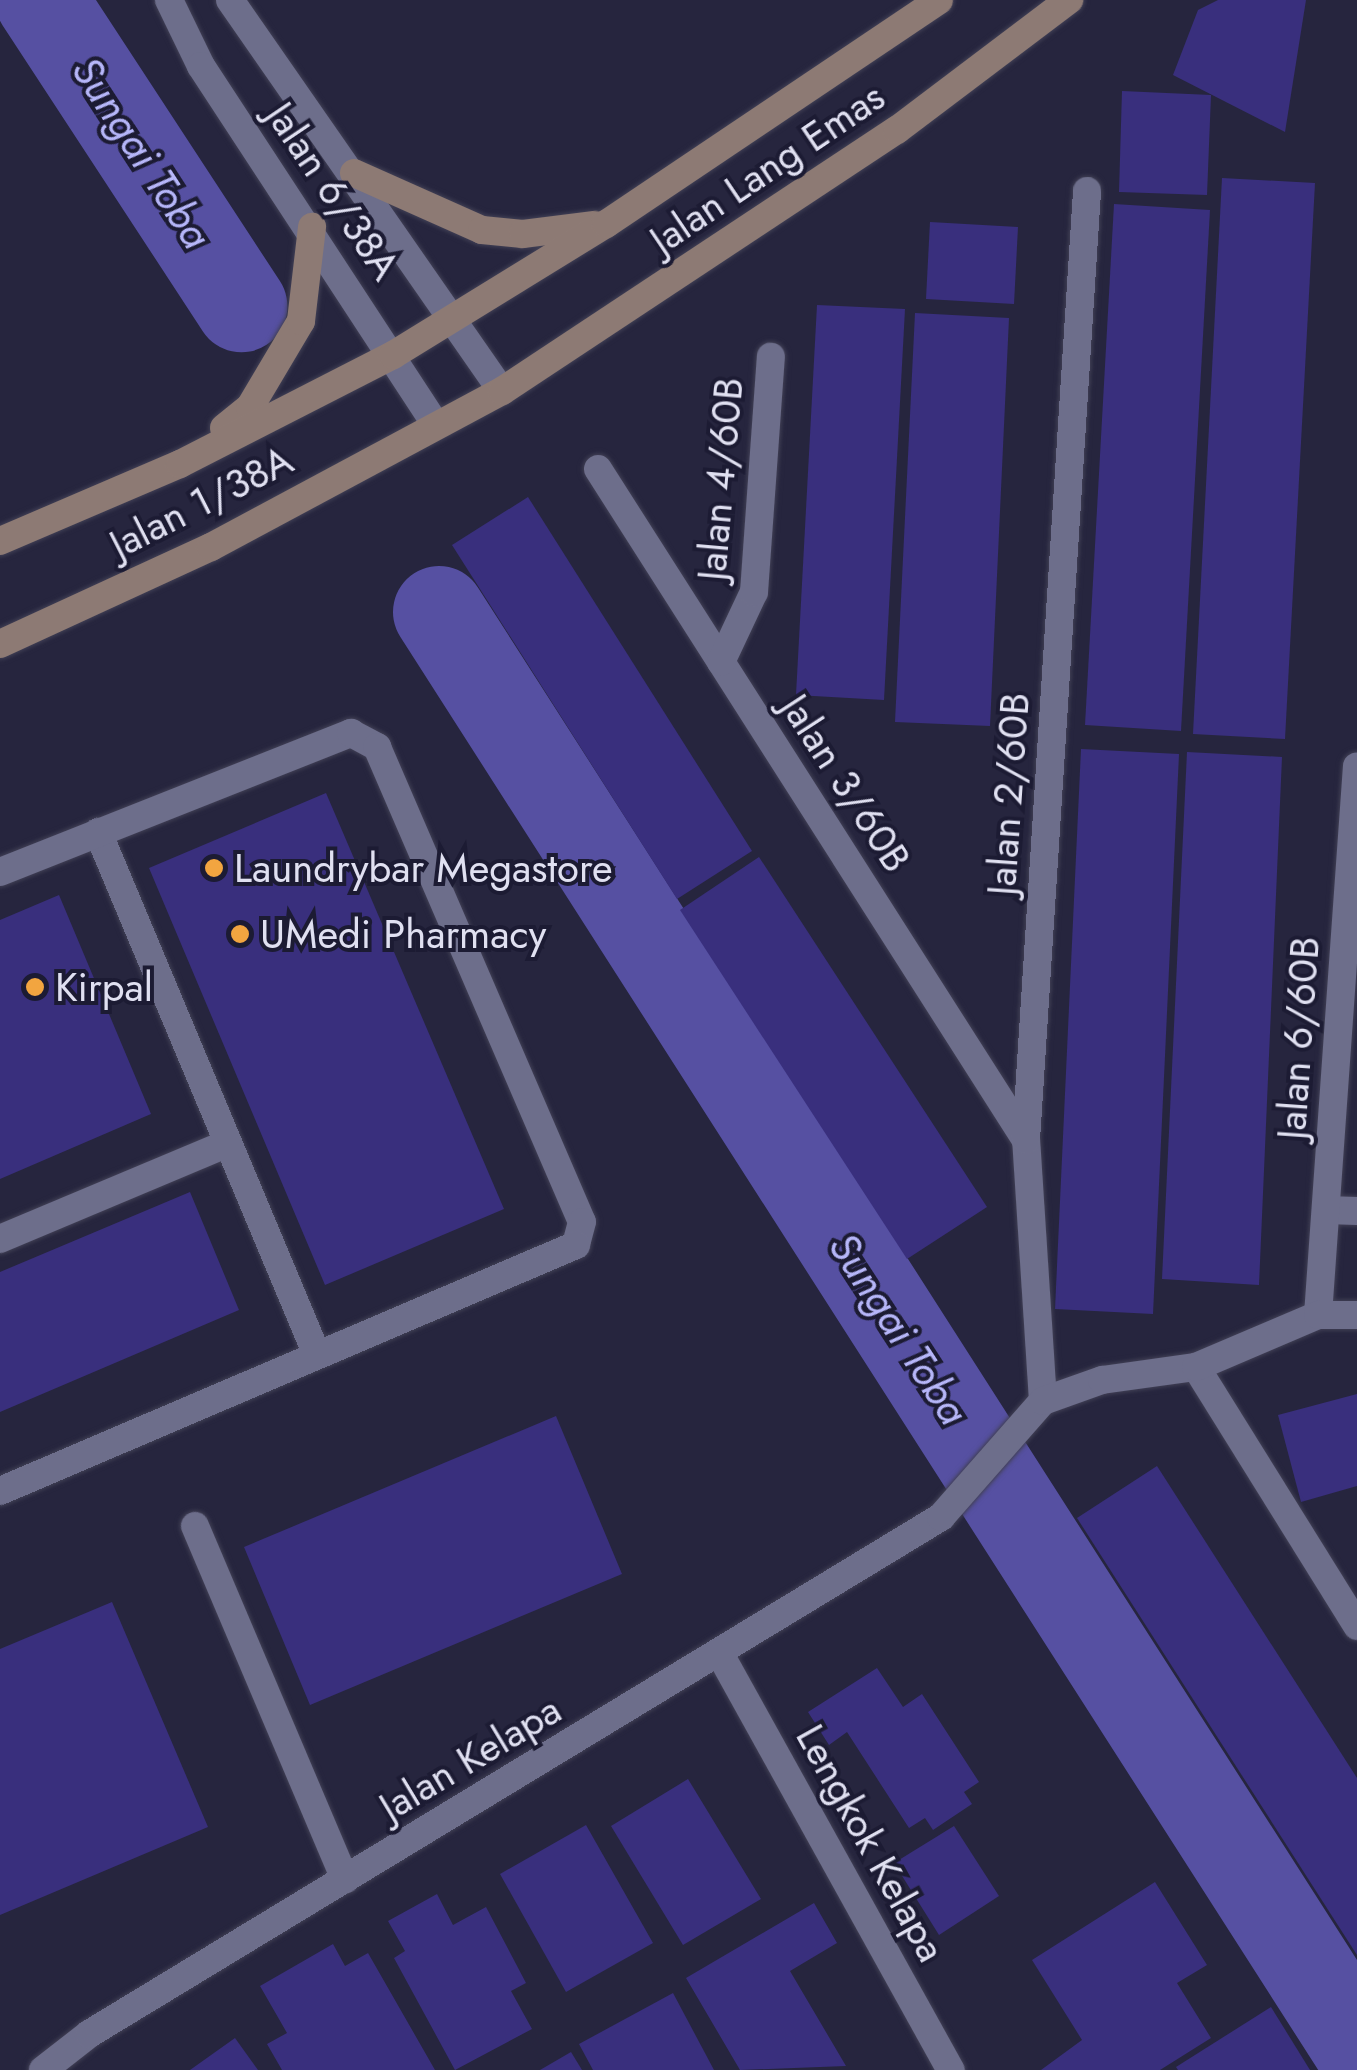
<!DOCTYPE html>
<style>
body{margin:0}
#map{position:relative;width:1357px;height:2070px;overflow:hidden;background:#26253e;font-family:Jost,sans-serif}
div>[style]{position:absolute}
[style*='--x']{left:calc(var(--x)*1px);top:calc(var(--y)*1px);width:calc(var(--w)*1px);rotate:calc(var(--a)*1deg)}
.river>*{height:92px;margin:-46px;padding:0 46px;transform-origin:46px;border-radius:46px;background:#5650a2}
.building>*{inset:0;background:#392f7d}
.roads{filter:drop-shadow(0 0 2px #414055) drop-shadow(0 0 2px #414055)}
.service>*{height:28px;margin:-14px;padding:0 14px;transform-origin:14px;border-radius:14px;background:#6d6e8b}
.pedestrian>*{height:28px;margin:-14px;padding:0 14px;transform-origin:14px;border-radius:14px;background:#6d6e8b}
.minor>*{height:28px;margin:-14px;padding:0 14px;transform-origin:14px;border-radius:14px;background:#6d6e8b}
.tertiary>*{height:28px;margin:-14px;padding:0 14px;transform-origin:14px;border-radius:14px;background:#6d6e8b}
.secondary>*{height:28px;margin:-14px;padding:0 14px;transform-origin:14px;border-radius:14px;background:#8d7a74}
.dots>*{width:28px;height:28px;translate:-50% -50%;box-sizing:border-box;border:5px solid #1c1b33;border-radius:50%}
span{translate:-50% -50%;white-space:nowrap;text-align:center;line-height:1.15;-webkit-text-stroke:8px #1c1b33;paint-order:stroke}
.street-label{font-size:40px;color:#e0e0f1}
.poi-label{font-size:40px;color:#e0e0f1}
.left{translate:0 -50%;text-align:left}
.water-label{font-size:42px;color:#b6b6f9;font-style:italic}
</style>
<div id="map">
<div class="river">
<div style="--x:41;--y:0;--w:366;--a:56.8"></div>
<div style="--x:439;--y:612;--w:1702;--a:57.36"></div>
</div>
<div class="building">
<div style="clip-path:polygon(1218px 0,1306px 0,1285px 132px,1173px 75px,1198px 10px)"></div>
<div style="clip-path:polygon(1122px 91px,1211px 95px,1207px 195px,1119px 192px)"></div>
<div style="clip-path:polygon(1222px 178px,1315px 183px,1285px 739px,1193px 734px)"></div>
<div style="clip-path:polygon(1114px 204px,1210px 210px,1181px 731px,1085px 725px)"></div>
<div style="clip-path:polygon(930px 222px,1018px 227px,1014px 304px,926px 299px)"></div>
<div style="clip-path:polygon(817px 305px,905px 309px,884px 700px,796px 695px)"></div>
<div style="clip-path:polygon(915px 313px,1009px 318px,990px 726px,895px 722px)"></div>
<div style="clip-path:polygon(528px 497px,752px 851px,677px 899px,452px 545px)"></div>
<div style="clip-path:polygon(1081px 749px,1179px 754px,1153px 1314px,1055px 1309px)"></div>
<div style="clip-path:polygon(1187px 752px,1282px 757px,1259px 1285px,1162px 1279px)"></div>
<div style="clip-path:polygon(326px 793px,504px 1209px,325px 1285px,149px 868px)"></div>
<div style="clip-path:polygon(759px 857px,987px 1207px,907px 1259px,680px 910px)"></div>
<div style="clip-path:polygon(59px 895px,151px 1114px,0 1179px,0 920px)"></div>
<div style="clip-path:polygon(190px 1192px,239px 1310px,0 1412px,0 1272px)"></div>
<div style="clip-path:polygon(1357px 1394px,1357px 1486px,1301px 1502px,1278px 1415px)"></div>
<div style="clip-path:polygon(556px 1416px,622px 1574px,310px 1705px,244px 1547px)"></div>
<div style="clip-path:polygon(1157px 1466px,1357px 1778px,1357px 1955px,1077px 1518px)"></div>
<div style="clip-path:polygon(112px 1602px,208px 1827px,0 1915px,0 1649px)"></div>
<div style="clip-path:polygon(877px 1668px,903px 1707px,922px 1694px,979px 1782px,964px 1792px,972px 1804px,933px 1830px,925px 1818px,909px 1828px,847px 1732px,829px 1745px,808px 1712px)"></div>
<div style="clip-path:polygon(688px 1779px,761px 1899px,683px 1945px,611px 1826px)"></div>
<div style="clip-path:polygon(586px 1825px,653px 1943px,566px 1992px,500px 1874px)"></div>
<div style="clip-path:polygon(954px 1826px,999px 1896px,939px 1935px,894px 1863px)"></div>
<div style="clip-path:polygon(1155px 1882px,1207px 1965px,1177px 1983px,1211px 2038px,1160px 2070px,1041px 2070px,1082px 2040px,1032px 1960px)"></div>
<div style="clip-path:polygon(437px 1894px,453px 1925px,486px 1907px,526px 1983px,511px 1991px,532px 2029px,455px 2070px,394px 1958px,405px 1951px,388px 1921px)"></div>
<div style="clip-path:polygon(814px 1903px,837px 1943px,790px 1971px,846px 2066px,740px 2070px,686px 1978px)"></div>
<div style="clip-path:polygon(333px 1944px,345px 1966px,368px 1953px,435px 2070px,282px 2070px,267px 2044px,287px 2033px,260px 1986px)"></div>
<div style="clip-path:polygon(673px 1993px,714px 2070px,593px 2070px,579px 2044px)"></div>
<div style="clip-path:polygon(1271px 2007px,1310px 2070px,1178px 2070px,1176px 2067px)"></div>
<div style="clip-path:polygon(235px 2038px,258px 2070px,190px 2070px)"></div>
<div style="clip-path:polygon(571px 2052px,582px 2070px,540px 2070px)"></div>
</div>
<div class="roads">
<div class="service">
<div style="--x:195;--y:1526;--w:384;--a:67"></div>
</div>
<div class="pedestrian">
<div style="--x:0;--y:1239;--w:247;--a:-22.8"></div>
</div>
<div class="minor">
<div style="--x:598;--y:469;--w:796;--a:57.47"></div>
<div style="--x:721;--y:662;--w:77;--a:-64.8"></div>
<div style="--x:754;--y:592;--w:236;--a:-85.9"></div>
<div style="--x:98;--y:832;--w:567;--a:67.28"></div>
<div style="--x:0;--y:872;--w:378;--a:-21.6"></div>
<div style="--x:351;--y:733;--w:30;--a:28"></div>
<div style="--x:377;--y:747;--w:517;--a:66.66"></div>
<div style="--x:582;--y:1222;--w:24;--a:105"></div>
<div style="--x:576;--y:1245;--w:626;--a:156.87"></div>
<div style="--x:1326;--y:1210;--w:31;--a:2"></div>
<div style="--x:1318;--y:1315;--w:550;--a:-85.94"></div>
<div style="--x:1196;--y:1367;--w:305;--a:58.1"></div>
<div style="--x:1043;--y:1401;--w:262;--a:-93.7"></div>
<div style="--x:1026;--y:1140;--w:951;--a:-86.32"></div>
<div style="--x:720;--y:1654;--w:476;--a:61"></div>
<div style="--x:43;--y:2070;--w:58;--a:-38"></div>
<div style="--x:89;--y:2034;--w:997;--a:-31.25"></div>
<div style="--x:941;--y:1517;--w:154;--a:-48.7"></div>
<div style="--x:1043;--y:1401;--w:63;--a:-19.6"></div>
<div style="--x:1102;--y:1380;--w:95;--a:-7.9"></div>
<div style="--x:1196;--y:1367;--w:133;--a:-23.1"></div>
<div style="--x:1318;--y:1315;--w:39;--a:0"></div>
</div>
<div class="tertiary">
<div style="--x:169;--y:0;--w:73;--a:64.1"></div>
<div style="--x:201;--y:66;--w:428;--a:56.8"></div>
<div style="--x:230;--y:0;--w:476;--a:55.2"></div>
</div>
<div class="secondary">
<div style="--x:354;--y:173;--w:140;--a:24"></div>
<div style="--x:482;--y:230;--w:41;--a:5.6"></div>
<div style="--x:523;--y:234;--w:72;--a:-7.2"></div>
<div style="--x:224;--y:428;--w:33;--a:-39"></div>
<div style="--x:250;--y:407;--w:100;--a:-59.3"></div>
<div style="--x:301;--y:321;--w:95;--a:-83.3"></div>
<div style="--x:0;--y:541;--w:196;--a:-23.2"></div>
<div style="--x:180;--y:464;--w:239;--a:-27.1"></div>
<div style="--x:393;--y:355;--w:250;--a:-31.6"></div>
<div style="--x:606;--y:224;--w:401;--a:-33.9"></div>
<div style="--x:0;--y:644;--w:232;--a:-24.7"></div>
<div style="--x:211;--y:547;--w:330;--a:-28.2"></div>
<div style="--x:502;--y:391;--w:473;--a:-33.5"></div>
<div style="--x:897;--y:130;--w:216;--a:-37.1"></div>
</div>
</div>
<div class="dots">
<div style="left:214px;top:868px;background:#f2a540"></div>
<div style="left:240px;top:934px;background:#f2a540"></div>
<div style="left:35px;top:987px;background:#f2a540"></div>
</div>
<div class="street-label">
<span style="left:767px;top:168px;rotate:-34deg">Jalan Lang Emas</span>
<span style="left:333px;top:191px;rotate:56deg">Jalan 6/38A</span>
<span style="left:720px;top:479px;rotate:-85deg">Jalan 4/60B</span>
<span style="left:201px;top:502px;rotate:-27deg">Jalan 1/38A</span>
<span style="left:846px;top:783px;rotate:57deg">Jalan 3/60B</span>
<span style="left:1008px;top:794px;rotate:-86deg">Jalan 2/60B</span>
<span style="left:1298px;top:1038px;rotate:-86deg">Jalan 6/60B</span>
<span style="left:470px;top:1758px;rotate:-31deg">Jalan Kelapa</span>
<span style="left:871px;top:1843px;rotate:61deg">Lengkok Kelapa</span>
</div>
<div class="poi-label">
<span class="left" style="left:234px;top:868px">Laundrybar Megastore</span>
<span class="left" style="left:260px;top:934px">UMedi Pharmacy</span>
<span class="left" style="left:55px;top:987px">Kirpal</span>
</div>
<div class="water-label">
<span style="left:141px;top:153px;rotate:57deg">Sungai Toba</span>
<span style="left:898px;top:1329px;rotate:57deg">Sungai Toba</span>
</div>
</div>
